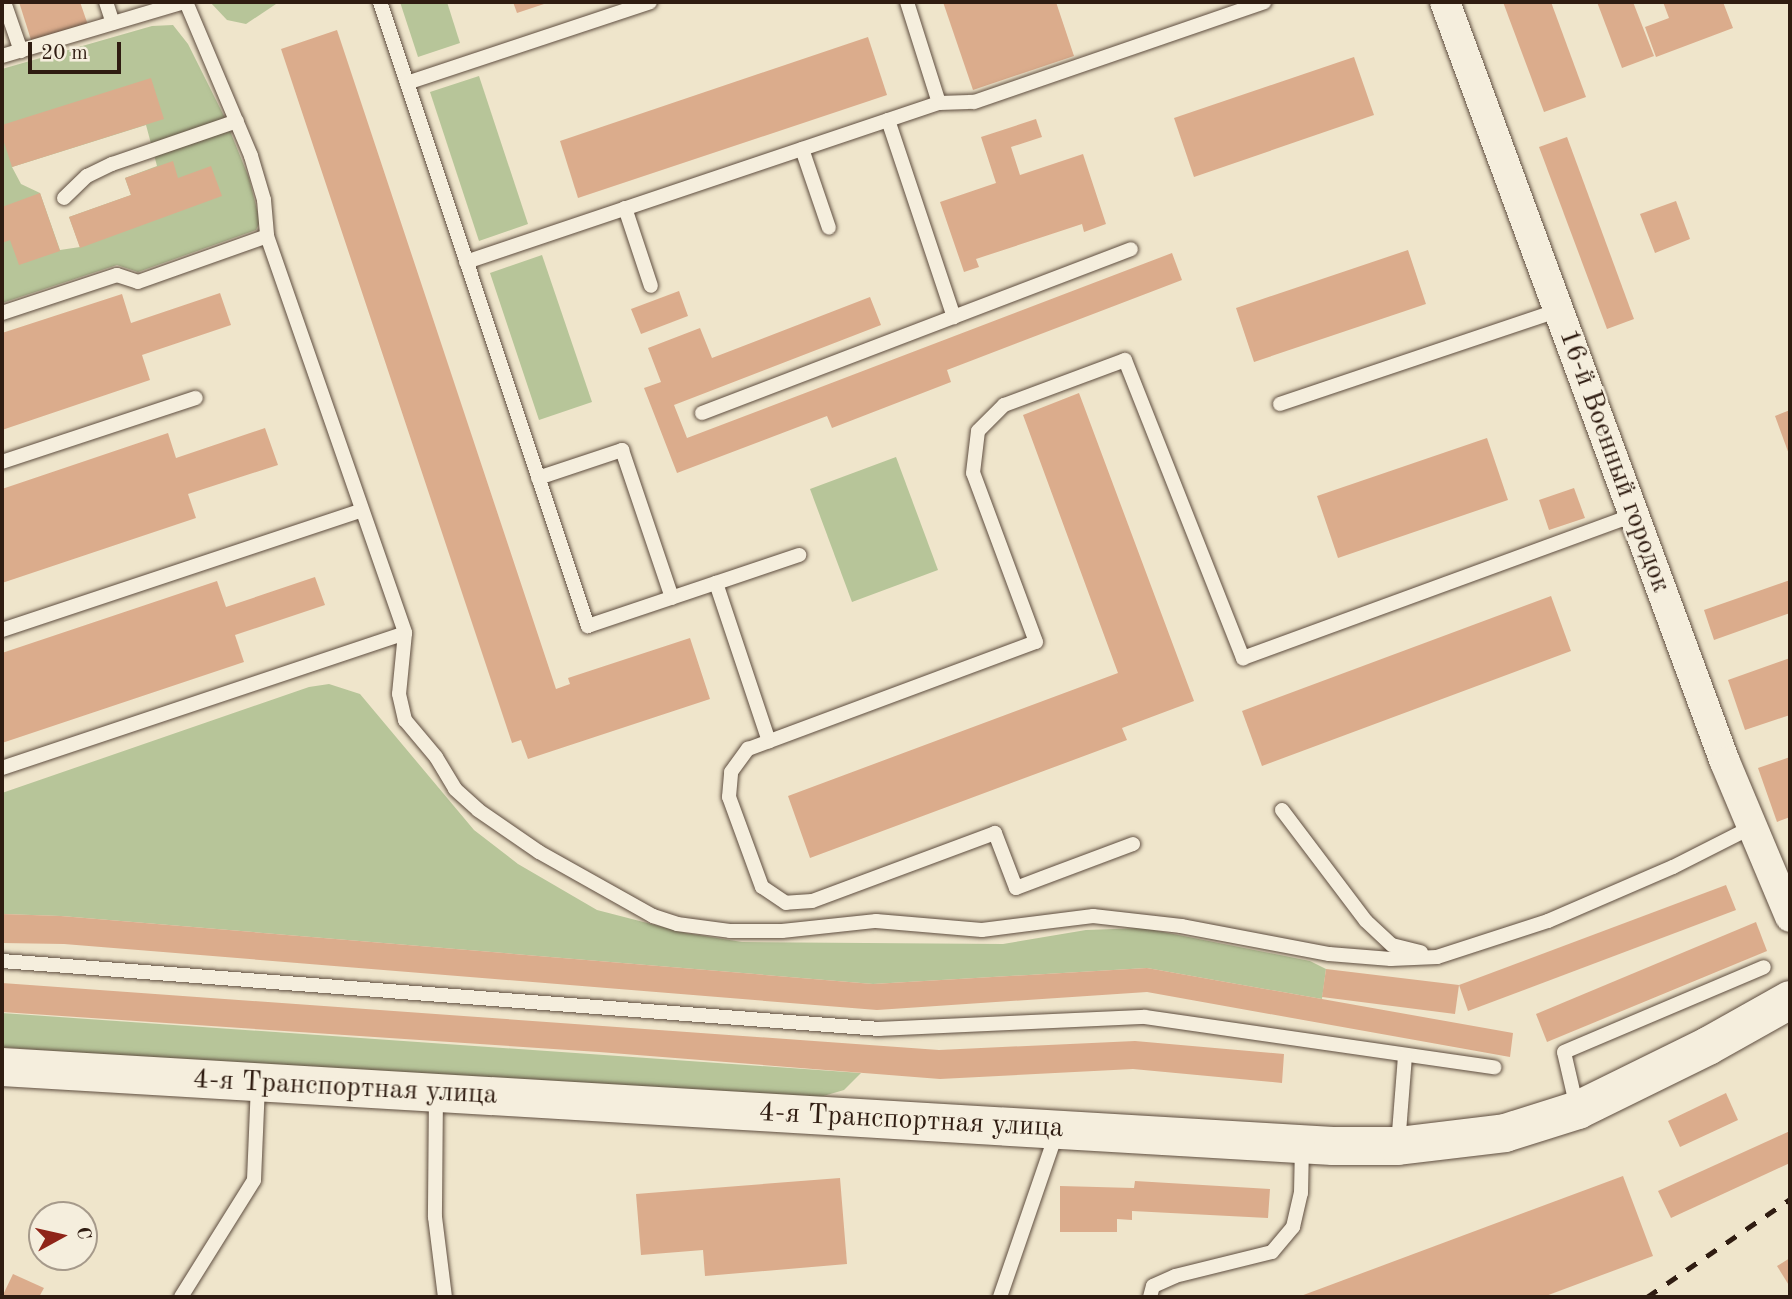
<!DOCTYPE html>
<meta charset="utf-8">
<style>
body{margin:0}
#map{position:relative;width:1792px;height:1299px;overflow:hidden;background:#efe5cb;font-family:"Old Standard TT",serif}
div>[style]{position:absolute}
[style*='--x']{left:calc(var(--x)*1px);top:calc(var(--y)*1px);width:calc(var(--w)*1px);rotate:calc(var(--a)*1deg)}
.green>*{inset:0;background:#b7c599}
.building>*{inset:0;background:#dbac8c}
.roads{filter:drop-shadow(0 0 2px #5f4e40) drop-shadow(0 0 2px #5f4e40)}
.lane>*{height:14px;margin:-7px;padding:0 7px;transform-origin:7px;border-radius:7px;background:#f5eedd}
.street>*{height:30px;margin:-15px;padding:0 15px;transform-origin:15px;border-radius:15px;background:#f5eedd}
.secondary>*{height:38px;margin:-19px;padding:0 19px;transform-origin:19px;border-radius:19px;background:#f5eedd}
.rail>*{height:5px;margin-top:-2.5px;transform-origin:0;background:repeating-linear-gradient(90deg,#2f1c11 0 12px,transparent 0 24px)}
span{translate:-50% -50%;white-space:nowrap;text-align:center;line-height:1.15;-webkit-text-stroke:5px #f5eedd;paint-order:stroke}
.street-label{font-size:28px;color:#2f1c11}
.frame{position:absolute;inset:0;border:4px solid #2f1c11;pointer-events:none}
.north{position:absolute;left:28px;top:1201px;width:70px;height:70px;box-sizing:border-box;background:#f5eedd;border:2px solid #a69a8b;border-radius:50%;rotate:82deg;font-size:19px;font-weight:700;line-height:28px;text-align:center;color:#2f1c11}
.north::after{content:'';display:block;margin:auto;width:24px;height:32px;background:#8f2418;clip-path:polygon(50% 0,100% 100%,50% 72%,0 100%)}
.scale{position:absolute;left:28px;top:42px;width:93px;height:32px;box-sizing:border-box;border:4px solid #2f1c11;border-top:0;padding-left:9px;font-size:21px;line-height:24px;white-space:nowrap;color:#2f1c11;-webkit-text-stroke:5px #f5eedd;paint-order:stroke}
</style>
<div id="map">
<div class="green">
<div style="clip-path:polygon(210px 2px,279px 2px,246px 24px,227px 20px)"></div>
<div style="clip-path:polygon(400px 2px,447px 2px,460px 43px,418px 57px)"></div>
<div style="clip-path:polygon(evenodd,173px 25px,188px 44px,224px 116px,249px 178px,260px 222px,256px 230px,138px 272px,117px 265px,2px 303px,2px 69px,152px 26px,173px 25px,146px 125px,157px 166px,125px 178px,131px 195px,69px 217px,80px 247px,60px 250px,40px 193px,21px 184px,12px 167px,146px 125px)"></div>
<div style="clip-path:polygon(479px 76px,528px 224px,479px 241px,430px 92px)"></div>
<div style="clip-path:polygon(542px 255px,592px 402px,539px 420px,490px 273px)"></div>
<div style="clip-path:polygon(896px 457px,938px 570px,852px 602px,810px 489px)"></div>
<div style="clip-path:polygon(329px 684px,360px 694px,474px 830px,518px 864px,597px 910px,686px 933px,742px 942px,1003px 944px,1086px 930px,1143px 928px,1310px 961px,1326px 969px,1322px 999px,1147px 968px,873px 984px,61px 916px,2px 914px,2px 793px,309px 687px)"></div>
<div style="clip-path:polygon(2px 1013px,861px 1073px,844px 1090px,813px 1099px,294px 1070px,2px 1047px)"></div>
</div>
<div class="building">
<div style="clip-path:polygon(19px 2px,80px 2px,88px 25px,32px 43px)"></div>
<div style="clip-path:polygon(513px 2px,550px 2px,517px 13px)"></div>
<div style="clip-path:polygon(943px 2px,1056px 2px,1074px 56px,973px 90px)"></div>
<div style="clip-path:polygon(1503px 2px,1551px 2px,1586px 97px,1544px 112px)"></div>
<div style="clip-path:polygon(1597px 2px,1633px 2px,1654px 56px,1622px 68px)"></div>
<div style="clip-path:polygon(1663px 2px,1723px 2px,1733px 28px,1656px 57px,1645px 27px,1669px 18px)"></div>
<div style="clip-path:polygon(337px 30px,556px 689px,570px 684px,568px 678px,690px 638px,710px 699px,528px 759px,521px 740px,512px 743px,281px 49px)"></div>
<div style="clip-path:polygon(868px 37px,887px 95px,578px 198px,560px 141px)"></div>
<div style="clip-path:polygon(1354px 57px,1374px 115px,1194px 177px,1174px 118px)"></div>
<div style="clip-path:polygon(151px 78px,164px 119px,12px 167px,2px 136px,2px 125px)"></div>
<div style="clip-path:polygon(1036px 119px,1042px 137px,1011px 147px,1020px 175px,1083px 154px,1106px 224px,1084px 232px,1082px 224px,976px 259px,979px 267px,964px 272px,940px 202px,996px 183px,981px 137px)"></div>
<div style="clip-path:polygon(1567px 137px,1634px 319px,1607px 329px,1539px 147px)"></div>
<div style="clip-path:polygon(173px 161px,178px 178px,211px 166px,222px 196px,80px 248px,69px 217px,131px 195px,125px 178px)"></div>
<div style="clip-path:polygon(40px 193px,60px 251px,19px 265px,10px 240px,2px 243px,2px 207px)"></div>
<div style="clip-path:polygon(1676px 201px,1690px 239px,1655px 253px,1640px 214px)"></div>
<div style="clip-path:polygon(1408px 250px,1426px 304px,1254px 362px,1236px 308px)"></div>
<div style="clip-path:polygon(1172px 253px,1182px 280px,947px 370px,951px 382px,832px 428px,827px 416px,677px 473px,644px 388px,661px 382px,648px 348px,700px 328px,712px 358px,870px 297px,881px 325px,674px 405px,687px 438px)"></div>
<div style="clip-path:polygon(679px 291px,688px 316px,641px 334px,631px 309px)"></div>
<div style="clip-path:polygon(220px 293px,231px 325px,142px 355px,150px 380px,2px 430px,2px 333px,122px 294px,131px 323px)"></div>
<div style="clip-path:polygon(1079px 393px,1194px 701px,1122px 728px,1127px 740px,810px 858px,788px 796px,1118px 673px,1023px 415px)"></div>
<div style="clip-path:polygon(1790px 410px,1790px 457px,1775px 416px)"></div>
<div style="clip-path:polygon(265px 428px,278px 465px,188px 494px,196px 518px,2px 583px,2px 489px,168px 433px,176px 458px)"></div>
<div style="clip-path:polygon(1487px 438px,1508px 500px,1338px 558px,1317px 496px)"></div>
<div style="clip-path:polygon(1574px 488px,1585px 518px,1549px 530px,1539px 500px)"></div>
<div style="clip-path:polygon(315px 577px,325px 605px,235px 635px,244px 662px,2px 743px,2px 653px,217px 581px,226px 607px)"></div>
<div style="clip-path:polygon(1790px 580px,1790px 613px,1714px 640px,1704px 610px)"></div>
<div style="clip-path:polygon(1551px 596px,1571px 651px,1262px 766px,1242px 711px)"></div>
<div style="clip-path:polygon(1790px 658px,1790px 715px,1745px 730px,1728px 680px)"></div>
<div style="clip-path:polygon(1790px 757px,1790px 817px,1777px 822px,1758px 768px)"></div>
<div style="clip-path:polygon(1726px 885px,1736px 910px,1468px 1011px,1459px 985px)"></div>
<div style="clip-path:polygon(2px 914px,61px 916px,873px 984px,1147px 968px,1513px 1033px,1510px 1057px,1147px 992px,877px 1010px,64px 944px,2px 943px)"></div>
<div style="clip-path:polygon(1756px 922px,1767px 951px,1547px 1042px,1536px 1014px)"></div>
<div style="clip-path:polygon(1326px 969px,1459px 985px,1455px 1014px,1322px 997px)"></div>
<div style="clip-path:polygon(2px 983px,939px 1050px,1135px 1041px,1284px 1054px,1282px 1083px,1133px 1069px,940px 1079px,599px 1052px,2px 1012px)"></div>
<div style="clip-path:polygon(1726px 1093px,1738px 1120px,1680px 1147px,1668px 1121px)"></div>
<div style="clip-path:polygon(1790px 1131px,1790px 1163px,1671px 1218px,1658px 1191px)"></div>
<div style="clip-path:polygon(1623px 1176px,1653px 1256px,1543px 1297px,1298px 1297px)"></div>
<div style="clip-path:polygon(840px 1178px,847px 1264px,705px 1276px,703px 1250px,641px 1255px,636px 1194px)"></div>
<div style="clip-path:polygon(1135px 1181px,1270px 1189px,1268px 1218px,1132px 1211px,1132px 1220px,1117px 1219px,1117px 1232px,1060px 1232px,1060px 1186px,1134px 1188px)"></div>
<div style="clip-path:polygon(1790px 1258px,1790px 1287px,1777px 1266px)"></div>
<div style="clip-path:polygon(13px 1274px,44px 1288px,39px 1297px,2px 1297px)"></div>
</div>
<div class="roads">
<div class="lane">
<div style="--x:4;--y:2;--w:52;--a:70.9"></div>
<div style="--x:106;--y:2;--w:22;--a:72"></div>
<div style="--x:186;--y:2;--w:167;--a:67.1"></div>
<div style="--x:251;--y:156;--w:46;--a:73.5"></div>
<div style="--x:264;--y:200;--w:36;--a:85"></div>
<div style="--x:267;--y:236;--w:420;--a:70.8"></div>
<div style="--x:405;--y:633;--w:61;--a:95.6"></div>
<div style="--x:399;--y:694;--w:27;--a:77"></div>
<div style="--x:405;--y:720;--w:48;--a:50"></div>
<div style="--x:436;--y:757;--w:37;--a:59"></div>
<div style="--x:455;--y:789;--w:31;--a:42"></div>
<div style="--x:478;--y:810;--w:74;--a:34.5"></div>
<div style="--x:539;--y:852;--w:131;--a:29.3"></div>
<div style="--x:653;--y:916;--w:25;--a:18"></div>
<div style="--x:677;--y:924;--w:53;--a:7.5"></div>
<div style="--x:730;--y:931;--w:52;--a:0"></div>
<div style="--x:782;--y:931;--w:95;--a:-6.1"></div>
<div style="--x:876;--y:921;--w:106;--a:4.9"></div>
<div style="--x:982;--y:930;--w:112;--a:-7.2"></div>
<div style="--x:1093;--y:916;--w:89;--a:6.5"></div>
<div style="--x:1181;--y:926;--w:151;--a:10.7"></div>
<div style="--x:1329;--y:954;--w:62;--a:4.6"></div>
<div style="--x:1391;--y:959;--w:46;--a:-2.5"></div>
<div style="--x:1437;--y:957;--w:117;--a:-18"></div>
<div style="--x:1548;--y:921;--w:136;--a:-23.4"></div>
<div style="--x:1673;--y:867;--w:89;--a:-26.9"></div>
<div style="--x:380;--y:2;--w:658;--a:71.57"></div>
<div style="--x:588;--y:626;--w:135;--a:-18.6"></div>
<div style="--x:716;--y:583;--w:167;--a:71.5"></div>
<div style="--x:907;--y:2;--w:106;--a:72.4"></div>
<div style="--x:2;--y:56;--w:190;--a:-16.5"></div>
<div style="--x:407;--y:83;--w:256;--a:-18.4"></div>
<div style="--x:888;--y:120;--w:208;--a:71.5"></div>
<div style="--x:802;--y:149;--w:83;--a:71.1"></div>
<div style="--x:64;--y:198;--w:32;--a:-44"></div>
<div style="--x:87;--y:176;--w:28;--a:-26"></div>
<div style="--x:112;--y:164;--w:132;--a:-19"></div>
<div style="--x:625;--y:208;--w:82;--a:71.6"></div>
<div style="--x:466;--y:262;--w:499;--a:-18.6"></div>
<div style="--x:939;--y:103;--w:35;--a:-2"></div>
<div style="--x:974;--y:102;--w:307;--a:-19"></div>
<div style="--x:2;--y:313;--w:121;--a:-18.3"></div>
<div style="--x:117;--y:275;--w:22;--a:18"></div>
<div style="--x:138;--y:282;--w:137;--a:-19.6"></div>
<div style="--x:1280;--y:404;--w:294;--a:-18.6"></div>
<div style="--x:702;--y:413;--w:459;--a:-20.9"></div>
<div style="--x:2;--y:462;--w:204;--a:-18.3"></div>
<div style="--x:538;--y:478;--w:89;--a:-18.4"></div>
<div style="--x:622;--y:450;--w:156;--a:71.3"></div>
<div style="--x:716;--y:583;--w:88;--a:-18.6"></div>
<div style="--x:2;--y:630;--w:379;--a:-18.4"></div>
<div style="--x:2;--y:768;--w:425;--a:-18.5"></div>
<div style="--x:1282;--y:810;--w:139;--a:52.9"></div>
<div style="--x:1366;--y:921;--w:35;--a:43"></div>
<div style="--x:1392;--y:945;--w:30;--a:14"></div>
<div style="--x:1133;--y:844;--w:125;--a:159.4"></div>
<div style="--x:1016;--y:888;--w:59;--a:-110.9"></div>
<div style="--x:995;--y:833;--w:195;--a:159.6"></div>
<div style="--x:812;--y:901;--w:26;--a:176"></div>
<div style="--x:786;--y:903;--w:29;--a:-146"></div>
<div style="--x:762;--y:887;--w:96;--a:-110.1"></div>
<div style="--x:729;--y:797;--w:25;--a:-85"></div>
<div style="--x:731;--y:772;--w:29;--a:-54"></div>
<div style="--x:748;--y:749;--w:307;--a:-20.4"></div>
<div style="--x:1036;--y:642;--w:180;--a:-110.4"></div>
<div style="--x:973;--y:473;--w:42;--a:-83.2"></div>
<div style="--x:978;--y:431;--w:37;--a:-45"></div>
<div style="--x:1004;--y:405;--w:129;--a:-20.4"></div>
<div style="--x:1125;--y:360;--w:321;--a:68.4"></div>
<div style="--x:1243;--y:658;--w:416;--a:-20.1"></div>
<div style="--x:2;--y:961;--w:880;--a:4.43"></div>
<div style="--x:879;--y:1029;--w:266;--a:-2.6"></div>
<div style="--x:1145;--y:1017;--w:353;--a:8.2"></div>
<div style="--x:436;--y:1093;--w:124;--a:90.5"></div>
<div style="--x:435;--y:1217;--w:81;--a:82.9"></div>
<div style="--x:1577;--y:1108;--w:57;--a:-103.1"></div>
<div style="--x:1564;--y:1052;--w:217;--a:-23"></div>
<div style="--x:1398;--y:1145;--w:89;--a:-85.5"></div>
<div style="--x:181;--y:1297;--w:138;--a:-58"></div>
<div style="--x:254;--y:1180;--w:96;--a:-87.6"></div>
<div style="--x:1000;--y:1297;--w:176;--a:-71"></div>
<div style="--x:1150;--y:1297;--w:11;--a:-75"></div>
<div style="--x:1153;--y:1286;--w:24;--a:-24"></div>
<div style="--x:1175;--y:1276;--w:100;--a:-13.9"></div>
<div style="--x:1272;--y:1252;--w:33;--a:-50"></div>
<div style="--x:1293;--y:1227;--w:35;--a:-77"></div>
<div style="--x:1301;--y:1193;--w:47;--a:-88.8"></div>
</div>
<div class="street">
<div style="--x:1445;--y:2;--w:810;--a:69.78"></div>
<div style="--x:1725;--y:762;--w:168;--a:67.2"></div>
</div>
<div class="secondary">
<div style="--x:2;--y:1067;--w:1333;--a:3.4"></div>
<div style="--x:1333;--y:1146;--w:65;--a:0"></div>
<div style="--x:1398;--y:1146;--w:108;--a:-6.9"></div>
<div style="--x:1505;--y:1133;--w:77;--a:-17.5"></div>
<div style="--x:1578;--y:1110;--w:145;--a:-26.2"></div>
<div style="--x:1708;--y:1046;--w:94;--a:-29.3"></div>
</div>
</div>
<div class="rail">
<div style="--x:1647;--y:1297;--w:173;--a:-34.4"></div>
</div>
<div class="street-label">
<span style="left:1614px;top:461px;rotate:70deg">16-й Военный городок</span>
<span style="left:345px;top:1088px;rotate:3deg">4-я Транспортная улица</span>
<span style="left:911px;top:1121px;rotate:3deg">4-я Транспортная улица</span>
</div>
<div class="frame"></div>
<div class="north">С</div>
<div class="scale">20 m</div>
</div>
